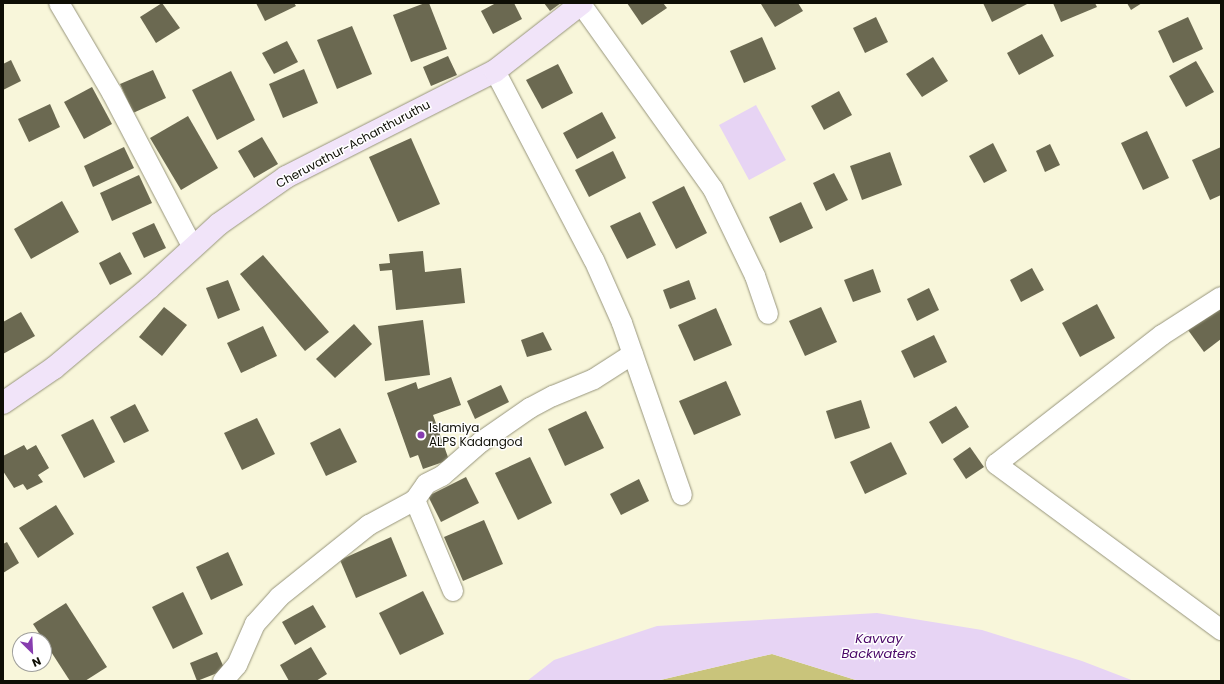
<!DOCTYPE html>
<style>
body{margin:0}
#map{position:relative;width:1224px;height:684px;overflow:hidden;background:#f8f6da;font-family:Poppins,sans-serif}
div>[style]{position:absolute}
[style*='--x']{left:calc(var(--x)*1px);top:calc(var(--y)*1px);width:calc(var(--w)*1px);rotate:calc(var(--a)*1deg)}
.green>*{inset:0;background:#c9c47b}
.water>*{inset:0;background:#e7d4f4}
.building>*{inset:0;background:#6b6951}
.roads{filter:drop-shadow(0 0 1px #97957c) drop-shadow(0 0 1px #97957c)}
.street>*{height:20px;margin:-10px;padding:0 10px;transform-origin:10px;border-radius:10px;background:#fff}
.secondary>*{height:22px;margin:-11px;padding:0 11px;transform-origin:11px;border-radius:11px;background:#f1e4f9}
.dots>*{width:11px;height:11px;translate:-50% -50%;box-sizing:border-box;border:2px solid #fff;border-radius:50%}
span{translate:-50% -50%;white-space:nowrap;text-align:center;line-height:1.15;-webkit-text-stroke:3px #fff;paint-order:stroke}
.street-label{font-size:12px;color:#0e0e05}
.poi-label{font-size:12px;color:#0e0e05}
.left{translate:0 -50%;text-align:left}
.water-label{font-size:13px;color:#490667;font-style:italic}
.frame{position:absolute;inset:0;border:4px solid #0e0e05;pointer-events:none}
.north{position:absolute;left:12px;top:632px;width:40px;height:40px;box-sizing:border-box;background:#fff;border:1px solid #9f9f9b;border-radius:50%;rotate:156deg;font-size:11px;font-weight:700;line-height:16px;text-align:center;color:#0e0e05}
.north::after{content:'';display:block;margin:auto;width:14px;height:18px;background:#873daf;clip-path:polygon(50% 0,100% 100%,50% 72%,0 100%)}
</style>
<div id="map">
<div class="green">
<div style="clip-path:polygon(772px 654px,859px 681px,656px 681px)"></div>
</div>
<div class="water">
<div style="clip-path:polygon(756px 105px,786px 160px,749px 180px,719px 125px)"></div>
<div style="clip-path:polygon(877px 613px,982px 630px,1082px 661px,1134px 681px,859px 681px,772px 654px,656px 681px,527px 681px,554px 660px,657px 626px)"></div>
</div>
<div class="building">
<div style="clip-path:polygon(162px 3px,180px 28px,156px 43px,140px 17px)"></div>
<div style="clip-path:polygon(256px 3px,294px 3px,296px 6px,265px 21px)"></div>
<div style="clip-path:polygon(425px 3px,429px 3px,447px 49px,411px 62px,393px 15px)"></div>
<div style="clip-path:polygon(496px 3px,514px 3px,522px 19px,493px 34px,481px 11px)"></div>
<div style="clip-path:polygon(544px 3px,561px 3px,550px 11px)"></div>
<div style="clip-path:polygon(627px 3px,663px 3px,667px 8px,642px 25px)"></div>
<div style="clip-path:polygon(798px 3px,803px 11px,775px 27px,761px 4px)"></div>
<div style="clip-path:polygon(983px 3px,1029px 3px,992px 22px)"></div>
<div style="clip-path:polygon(1053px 3px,1095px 3px,1097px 7px,1061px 22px)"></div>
<div style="clip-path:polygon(1127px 3px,1142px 3px,1131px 10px)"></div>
<div style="clip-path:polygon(876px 17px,888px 42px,865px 53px,853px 28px)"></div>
<div style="clip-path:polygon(1188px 17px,1203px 49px,1173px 63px,1158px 31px)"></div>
<div style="clip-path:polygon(352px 26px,372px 74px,337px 89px,317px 40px)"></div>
<div style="clip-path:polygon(1042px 34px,1054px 56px,1019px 75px,1007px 53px)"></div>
<div style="clip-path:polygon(762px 37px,776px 69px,744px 83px,730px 51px)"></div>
<div style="clip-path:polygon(287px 41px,298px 62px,274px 74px,262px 53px)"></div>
<div style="clip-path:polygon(448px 56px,457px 75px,431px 86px,423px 67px)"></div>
<div style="clip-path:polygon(933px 57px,948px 81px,922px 97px,906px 74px)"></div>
<div style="clip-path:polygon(11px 60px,21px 81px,3px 90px,3px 64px)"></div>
<div style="clip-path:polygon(1196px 61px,1214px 92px,1186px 107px,1169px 76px)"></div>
<div style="clip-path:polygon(558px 64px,573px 93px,542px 109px,526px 80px)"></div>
<div style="clip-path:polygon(304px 69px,318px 103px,283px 118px,269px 84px)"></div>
<div style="clip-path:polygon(153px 70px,166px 98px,133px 113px,120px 84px)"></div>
<div style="clip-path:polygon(231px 71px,255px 120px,217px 140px,192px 90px)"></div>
<div style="clip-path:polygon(92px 87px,112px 124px,84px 139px,64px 102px)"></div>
<div style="clip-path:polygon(839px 91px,852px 115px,824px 130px,811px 106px)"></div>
<div style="clip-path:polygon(50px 104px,60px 127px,29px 142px,18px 119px)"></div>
<div style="clip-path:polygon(602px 112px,616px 138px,577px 159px,563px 133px)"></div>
<div style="clip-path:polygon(188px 116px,218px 168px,181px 190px,150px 138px)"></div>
<div style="clip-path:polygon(1147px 131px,1169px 178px,1143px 190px,1121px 143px)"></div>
<div style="clip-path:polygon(262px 137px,278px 164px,254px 178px,238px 151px)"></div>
<div style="clip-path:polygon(411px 138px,440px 204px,398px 222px,369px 157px)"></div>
<div style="clip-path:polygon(993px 143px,1007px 171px,984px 183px,969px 156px)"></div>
<div style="clip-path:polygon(1050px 144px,1060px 165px,1045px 172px,1036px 151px)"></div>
<div style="clip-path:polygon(124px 147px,134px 168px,93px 187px,84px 166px)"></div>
<div style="clip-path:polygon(1221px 147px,1221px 195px,1210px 200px,1192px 160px)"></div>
<div style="clip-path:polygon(613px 151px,626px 178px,589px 197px,575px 170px)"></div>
<div style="clip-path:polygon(890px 152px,902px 185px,862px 200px,850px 166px)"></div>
<div style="clip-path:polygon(834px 173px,848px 200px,826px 211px,813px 183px)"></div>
<div style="clip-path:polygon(139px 175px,152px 203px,112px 221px,100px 193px)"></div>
<div style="clip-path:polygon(684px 186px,707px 233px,676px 249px,652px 202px)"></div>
<div style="clip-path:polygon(62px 201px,79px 232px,31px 259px,14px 229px)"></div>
<div style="clip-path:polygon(801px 202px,813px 228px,780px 243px,769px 217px)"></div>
<div style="clip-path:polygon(640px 212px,656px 245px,627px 259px,610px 226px)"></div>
<div style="clip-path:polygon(154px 223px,166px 248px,144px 258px,132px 233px)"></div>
<div style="clip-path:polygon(423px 251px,425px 272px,461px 268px,465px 303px,396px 310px,392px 270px,380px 271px,379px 264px,390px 263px,389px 254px)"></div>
<div style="clip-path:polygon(120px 252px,132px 274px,110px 285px,99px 263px)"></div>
<div style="clip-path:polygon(263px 255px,329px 332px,305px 351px,240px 274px)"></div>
<div style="clip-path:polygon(1032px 268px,1044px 290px,1021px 302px,1010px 280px)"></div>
<div style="clip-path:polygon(873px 269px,881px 292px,853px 302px,844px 280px)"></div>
<div style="clip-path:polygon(228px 280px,240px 310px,218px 319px,206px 288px)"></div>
<div style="clip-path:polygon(689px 280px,696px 299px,670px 309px,663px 290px)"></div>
<div style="clip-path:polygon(929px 288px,939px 310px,917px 321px,907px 299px)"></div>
<div style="clip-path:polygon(1097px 304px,1115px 338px,1080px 357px,1062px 323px)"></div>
<div style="clip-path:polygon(1221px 304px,1221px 339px,1204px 352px,1188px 330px)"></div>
<div style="clip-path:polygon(164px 307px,187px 325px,162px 356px,139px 337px)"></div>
<div style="clip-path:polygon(821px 307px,837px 342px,805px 356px,789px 321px)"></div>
<div style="clip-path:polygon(716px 308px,732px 345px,694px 361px,678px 325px)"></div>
<div style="clip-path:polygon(21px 312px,35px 336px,3px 354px,3px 322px)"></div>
<div style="clip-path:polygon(423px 320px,430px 375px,385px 381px,378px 326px)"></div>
<div style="clip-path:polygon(354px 324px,372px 344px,335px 378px,316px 359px)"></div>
<div style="clip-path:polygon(263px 326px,277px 356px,241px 373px,227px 343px)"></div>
<div style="clip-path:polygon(543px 332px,552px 350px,527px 357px,521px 340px)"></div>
<div style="clip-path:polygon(934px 335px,947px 362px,914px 378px,901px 351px)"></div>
<div style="clip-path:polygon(451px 377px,461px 405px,433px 415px,449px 460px,423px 469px,418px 455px,410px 458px,387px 393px,416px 382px,418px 389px)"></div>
<div style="clip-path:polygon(726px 381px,741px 415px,694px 435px,679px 401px)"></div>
<div style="clip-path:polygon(501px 385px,509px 402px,475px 419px,467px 401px)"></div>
<div style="clip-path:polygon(861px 400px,870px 428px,835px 439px,826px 411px)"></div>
<div style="clip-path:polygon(135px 404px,149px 431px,124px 443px,110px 417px)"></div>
<div style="clip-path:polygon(956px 406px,969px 427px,942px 444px,929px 422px)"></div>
<div style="clip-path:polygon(586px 411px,604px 448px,565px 466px,548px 429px)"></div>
<div style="clip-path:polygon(257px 418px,275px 454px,242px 470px,224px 433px)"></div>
<div style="clip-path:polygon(93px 419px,115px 462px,84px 478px,61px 435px)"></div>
<div style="clip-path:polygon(340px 428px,357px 462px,326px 476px,310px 443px)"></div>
<div style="clip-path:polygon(891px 442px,907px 474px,865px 494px,850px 462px)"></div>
<div style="clip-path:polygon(24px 445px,27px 450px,36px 445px,49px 468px,38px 475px,43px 482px,27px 490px,23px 484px,14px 488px,3px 471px,3px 456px)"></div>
<div style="clip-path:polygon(970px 447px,984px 467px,966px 479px,953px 459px)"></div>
<div style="clip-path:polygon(530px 457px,552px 503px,518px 520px,495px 473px)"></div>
<div style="clip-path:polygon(466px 477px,479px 503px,441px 522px,428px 496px)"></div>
<div style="clip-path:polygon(639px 479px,649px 501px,621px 515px,610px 494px)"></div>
<div style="clip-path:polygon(56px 505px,74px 534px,38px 558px,19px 528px)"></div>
<div style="clip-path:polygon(484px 520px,503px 564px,463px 581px,444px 537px)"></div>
<div style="clip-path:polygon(391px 537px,407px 576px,356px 598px,340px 560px)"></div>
<div style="clip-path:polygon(7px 542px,19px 563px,3px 573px,3px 544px)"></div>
<div style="clip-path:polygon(228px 552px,243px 585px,211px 600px,196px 567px)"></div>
<div style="clip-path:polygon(423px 591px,444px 634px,400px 655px,379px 613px)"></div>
<div style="clip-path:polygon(183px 592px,203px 634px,173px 649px,152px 607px)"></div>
<div style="clip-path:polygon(66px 603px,107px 667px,85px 681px,70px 681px,33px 624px)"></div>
<div style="clip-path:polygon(313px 605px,326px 627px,295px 645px,282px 622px)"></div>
<div style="clip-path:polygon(311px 647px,327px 674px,316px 681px,289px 681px,280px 665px)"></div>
<div style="clip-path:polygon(217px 652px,225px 670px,197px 681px,190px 663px)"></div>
</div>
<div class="roads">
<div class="street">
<div style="--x:59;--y:3;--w:104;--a:59.5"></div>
<div style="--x:112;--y:93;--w:175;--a:62.4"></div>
<div style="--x:581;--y:4;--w:227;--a:54.5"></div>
<div style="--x:713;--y:189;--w:97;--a:64.2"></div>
<div style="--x:755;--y:276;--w:40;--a:71.1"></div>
<div style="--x:495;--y:71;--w:213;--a:62.4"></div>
<div style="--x:594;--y:260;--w:69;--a:66"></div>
<div style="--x:622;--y:323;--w:182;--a:70.8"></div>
<div style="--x:1221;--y:297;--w:70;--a:147.2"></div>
<div style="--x:1162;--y:335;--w:210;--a:142.1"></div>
<div style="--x:996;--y:464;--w:280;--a:36.4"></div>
<div style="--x:453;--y:591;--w:99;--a:-112.7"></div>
<div style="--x:415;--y:500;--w:19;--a:-55"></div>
<div style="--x:426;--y:484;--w:18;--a:-27"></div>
<div style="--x:442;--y:476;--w:52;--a:-41.1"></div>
<div style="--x:481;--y:442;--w:60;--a:-34.8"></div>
<div style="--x:530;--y:408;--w:26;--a:-28"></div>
<div style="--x:553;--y:396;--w:44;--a:-22.5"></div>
<div style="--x:594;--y:379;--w:46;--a:-32.7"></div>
<div style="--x:223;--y:681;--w:21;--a:-49"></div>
<div style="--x:237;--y:665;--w:45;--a:-66.3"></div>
<div style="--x:255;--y:624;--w:36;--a:-48"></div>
<div style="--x:279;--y:597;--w:115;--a:-38.7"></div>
<div style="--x:369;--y:525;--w:52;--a:-28.5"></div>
</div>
<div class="secondary">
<div style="--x:3;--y:403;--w:62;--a:-34.5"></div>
<div style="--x:54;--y:368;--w:124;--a:-40.1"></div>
<div style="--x:149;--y:288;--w:95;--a:-42.4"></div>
<div style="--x:219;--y:224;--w:82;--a:-35"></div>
<div style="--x:286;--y:177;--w:234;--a:-26.9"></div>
<div style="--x:495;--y:71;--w:110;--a:-38"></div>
</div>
</div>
<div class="dots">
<div style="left:421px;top:435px;background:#873daf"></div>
</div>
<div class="street-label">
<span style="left:353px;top:144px;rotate:-28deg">Cheruvathur-Achanthuruthu</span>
</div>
<div class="poi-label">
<span class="left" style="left:429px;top:435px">Islamiya<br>ALPS Kadangod</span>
</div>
<div class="water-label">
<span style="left:879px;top:647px">Kavvay<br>Backwaters</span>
</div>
<div class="frame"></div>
<div class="north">N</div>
</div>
